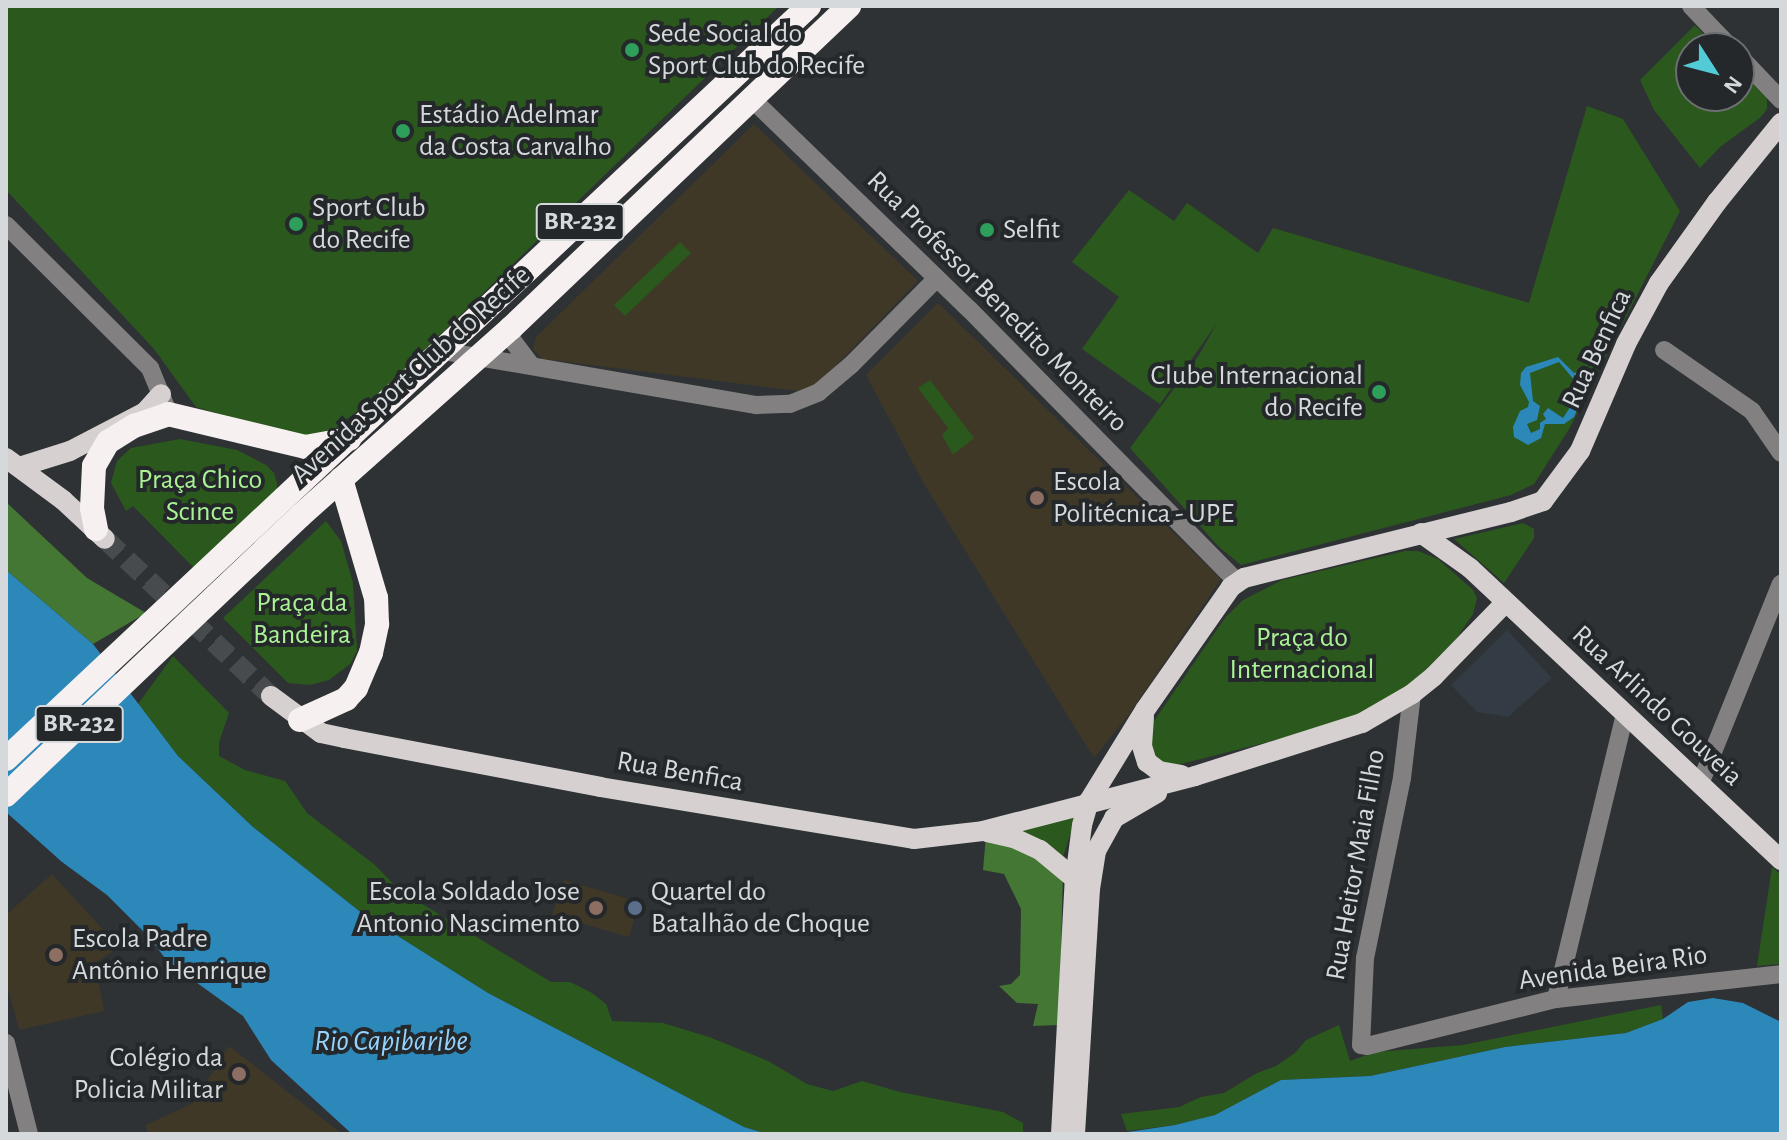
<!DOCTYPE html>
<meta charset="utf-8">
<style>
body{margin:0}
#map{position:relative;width:1787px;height:1140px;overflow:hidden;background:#2e3235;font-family:"Alegreya Sans",sans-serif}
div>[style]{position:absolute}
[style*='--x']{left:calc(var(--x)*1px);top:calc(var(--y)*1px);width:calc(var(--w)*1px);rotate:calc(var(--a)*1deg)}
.commercial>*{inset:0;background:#403827}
.built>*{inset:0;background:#333c44}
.education>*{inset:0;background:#3f3827}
.green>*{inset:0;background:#2b581c}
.forest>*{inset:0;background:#473}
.water>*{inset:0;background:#2d88ba}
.major-tunnel>*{height:20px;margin-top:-10px;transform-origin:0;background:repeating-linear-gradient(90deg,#474b4e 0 20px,transparent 0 30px)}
.minor>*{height:18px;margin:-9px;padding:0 9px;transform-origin:9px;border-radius:9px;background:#838081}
.major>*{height:20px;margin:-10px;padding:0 10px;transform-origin:10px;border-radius:10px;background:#d6d0d0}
.highway>*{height:24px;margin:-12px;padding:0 12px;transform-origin:12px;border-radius:12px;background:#f7f0f0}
.dots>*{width:22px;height:22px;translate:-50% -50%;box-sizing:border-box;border:4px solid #24282b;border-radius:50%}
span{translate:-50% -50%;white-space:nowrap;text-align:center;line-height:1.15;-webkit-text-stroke:8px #24282b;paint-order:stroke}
.shield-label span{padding:2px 6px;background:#24282b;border:2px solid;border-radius:6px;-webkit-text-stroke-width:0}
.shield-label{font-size:26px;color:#d6d9db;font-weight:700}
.poi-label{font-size:28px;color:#d6d9db}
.left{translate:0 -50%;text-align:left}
.right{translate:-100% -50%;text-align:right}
.street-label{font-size:28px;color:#d6d9db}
.park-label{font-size:28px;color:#aaf294}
.water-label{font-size:30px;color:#95d3fd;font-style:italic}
.frame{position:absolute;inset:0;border:8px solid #d6d9db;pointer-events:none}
.north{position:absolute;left:1675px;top:32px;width:80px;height:80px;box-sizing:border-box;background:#24282b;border:2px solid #6b6f71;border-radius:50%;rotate:126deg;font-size:22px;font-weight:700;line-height:32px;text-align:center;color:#d6d9db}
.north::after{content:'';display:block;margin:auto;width:28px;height:36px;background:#52cbd7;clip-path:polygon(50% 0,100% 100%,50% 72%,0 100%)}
</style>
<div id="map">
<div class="commercial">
<div style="clip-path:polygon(1063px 604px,1130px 713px,1094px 758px,1013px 628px)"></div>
</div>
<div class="built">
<div style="clip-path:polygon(1507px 630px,1552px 678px,1508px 717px,1477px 712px,1451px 685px)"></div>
</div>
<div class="education">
<div style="clip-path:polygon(754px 124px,918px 281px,816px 386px,798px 391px,543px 359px,533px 349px,536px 337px)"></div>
<div style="clip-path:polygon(938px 303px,1221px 579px,1130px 713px,1063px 604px,1013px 628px,923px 482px,866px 375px)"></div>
<div style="clip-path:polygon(52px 874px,119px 947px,95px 963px,104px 1011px,19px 1030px,6px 981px,6px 915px)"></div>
<div style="clip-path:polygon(564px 880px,639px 902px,629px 937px,552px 915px)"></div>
<div style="clip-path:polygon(229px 1046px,342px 1134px,148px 1134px,146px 1125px,193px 1103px)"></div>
</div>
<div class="green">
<div style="clip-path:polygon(6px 6px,779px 6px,380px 393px,332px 431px,312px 436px,287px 435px,196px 407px,154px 349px,6px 190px)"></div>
<div style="clip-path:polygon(1695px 25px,1717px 48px,1691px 48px,1691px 96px,1739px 96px,1739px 70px,1767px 98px,1767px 109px,1761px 117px,1720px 147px,1700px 168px,1654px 110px,1640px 80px)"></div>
<div style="clip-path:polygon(1587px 106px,1623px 119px,1680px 211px,1569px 429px,1534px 484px,1511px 495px,1241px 565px,1219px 547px,1130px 448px,1199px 355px,1217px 323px,1160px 404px,1082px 349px,1119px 297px,1072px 262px,1129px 190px,1174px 221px,1187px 203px,1258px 253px,1273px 228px,1529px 303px)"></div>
<div style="clip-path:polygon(680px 242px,691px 253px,625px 316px,614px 305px)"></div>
<div style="clip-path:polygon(930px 380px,974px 438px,953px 455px,942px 435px,948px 428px,918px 388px)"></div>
<div style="clip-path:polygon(180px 439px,237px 450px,266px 465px,274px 473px,277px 483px,277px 489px,197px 571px,133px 506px,126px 511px,111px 483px,117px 461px,131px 448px)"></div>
<div style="clip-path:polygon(326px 521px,341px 541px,353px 583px,357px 651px,350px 664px,329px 680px,310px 685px,288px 683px,223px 618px)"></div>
<div style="clip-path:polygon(1523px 523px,1534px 529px,1534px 538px,1504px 583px,1454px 539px)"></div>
<div style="clip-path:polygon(1405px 551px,1418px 551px,1438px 559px,1473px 590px,1477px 598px,1473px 614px,1456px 639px,1410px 686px,1360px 716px,1327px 727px,1173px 766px,1155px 761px,1149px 728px,1225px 618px,1243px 600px,1282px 580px)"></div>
<div style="clip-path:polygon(173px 656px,229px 713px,219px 742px,219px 756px,245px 770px,285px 781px,307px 813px,375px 865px,399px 890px,551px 982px,570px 982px,592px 993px,606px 1004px,612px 1021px,663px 1023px,709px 1037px,768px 1061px,807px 1084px,833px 1091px,862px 1081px,900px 1092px,1003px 1112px,1023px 1123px,1023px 1134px,767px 1134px,744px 1127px,488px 993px,363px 914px,253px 827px,178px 756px,138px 704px)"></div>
<div style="clip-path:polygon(1079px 807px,1063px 857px,1020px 831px)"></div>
<div style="clip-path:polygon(1772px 867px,1781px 875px,1781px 964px,1757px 966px)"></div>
<div style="clip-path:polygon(1661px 1005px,1663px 1019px,1626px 1033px,1505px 1047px,1370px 1076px,1281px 1080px,1215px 1115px,1175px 1125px,1127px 1131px,1121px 1114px,1179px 1107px,1201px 1097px,1224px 1093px,1257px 1073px,1276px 1066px,1295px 1053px,1306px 1040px,1339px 1025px,1350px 1061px,1375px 1052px,1463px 1045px)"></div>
</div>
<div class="forest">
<div style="clip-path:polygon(6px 502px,87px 578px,146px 613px,93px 644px,6px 570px)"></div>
<div style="clip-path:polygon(986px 836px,1015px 841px,1063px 872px,1059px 1025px,1033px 1026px,1038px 1004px,1017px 1003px,999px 986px,1011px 984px,1020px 975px,1021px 909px,1004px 874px,983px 870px)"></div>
</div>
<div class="water">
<div style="clip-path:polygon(evenodd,1558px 357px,1574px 373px,1583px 370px,1589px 374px,1584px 380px,1582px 398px,1574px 417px,1564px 424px,1545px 424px,1541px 438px,1528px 445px,1514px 437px,1513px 427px,1520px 411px,1528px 407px,1529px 402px,1520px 385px,1521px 373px,1526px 367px,1558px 357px,1559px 362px,1576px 382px,1576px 398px,1563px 418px,1548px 408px,1543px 414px,1546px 419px,1540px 423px,1540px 429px,1531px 433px,1527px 424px,1537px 420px,1540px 406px,1533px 401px,1530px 373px,1559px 362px)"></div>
<div style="clip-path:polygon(6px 570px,93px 644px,178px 756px,253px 827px,363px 914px,488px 993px,744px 1127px,767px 1134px,352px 1134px,271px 1060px,243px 1016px,168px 962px,148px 936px,107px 895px,62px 862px,6px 812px)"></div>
<div style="clip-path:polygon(1713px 998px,1743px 1003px,1781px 1022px,1781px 1134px,1114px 1134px,1175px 1125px,1215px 1115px,1281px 1080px,1370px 1076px,1505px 1047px,1626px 1033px,1663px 1019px,1688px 1002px)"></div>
</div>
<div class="major-tunnel">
<div style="--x:105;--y:539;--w:228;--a:43.4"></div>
</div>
<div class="minor">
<div style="--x:1691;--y:6;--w:58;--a:46.4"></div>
<div style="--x:1739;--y:56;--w:61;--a:46.3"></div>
<div style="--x:751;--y:98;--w:303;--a:44.1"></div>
<div style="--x:969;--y:309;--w:381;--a:45.5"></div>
<div style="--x:6;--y:225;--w:203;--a:44.8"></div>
<div style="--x:150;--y:368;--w:42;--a:67.7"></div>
<div style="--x:506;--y:332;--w:41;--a:52.9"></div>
<div style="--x:1664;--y:350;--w:107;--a:34.7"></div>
<div style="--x:1752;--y:411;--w:51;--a:55.4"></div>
<div style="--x:443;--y:351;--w:318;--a:9.8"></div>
<div style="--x:756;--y:405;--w:34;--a:-2"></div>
<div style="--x:790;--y:404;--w:31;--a:-22"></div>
<div style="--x:819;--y:392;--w:42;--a:-40.2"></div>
<div style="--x:851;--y:365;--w:121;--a:-45.3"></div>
<div style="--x:1412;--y:694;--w:85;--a:96.8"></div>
<div style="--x:1402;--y:778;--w:184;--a:101.6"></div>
<div style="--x:1365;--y:958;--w:87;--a:92.6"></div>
<div style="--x:1361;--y:1045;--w:6;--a:9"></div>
<div style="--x:1367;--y:1046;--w:195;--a:-14"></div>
<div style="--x:1556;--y:999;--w:226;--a:-6.3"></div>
<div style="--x:1700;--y:784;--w:216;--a:-68"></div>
<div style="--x:1556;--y:999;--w:294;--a:-76.4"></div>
<div style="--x:6;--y:1043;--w:94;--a:75.8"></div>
</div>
<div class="major">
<div style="--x:6;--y:458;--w:71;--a:36.4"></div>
<div style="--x:63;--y:500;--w:57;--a:42.9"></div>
<div style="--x:19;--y:467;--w:53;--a:-17.4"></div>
<div style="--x:70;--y:451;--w:85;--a:-27.5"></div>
<div style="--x:145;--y:412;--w:24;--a:-48"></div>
<div style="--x:1421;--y:533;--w:60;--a:35.5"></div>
<div style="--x:1470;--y:568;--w:427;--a:43.2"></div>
<div style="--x:271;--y:696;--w:62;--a:36.5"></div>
<div style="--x:321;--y:733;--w:24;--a:12"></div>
<div style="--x:344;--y:738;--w:261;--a:10.8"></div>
<div style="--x:600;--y:787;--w:318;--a:9.4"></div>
<div style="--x:914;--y:839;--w:69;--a:-6.6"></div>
<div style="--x:983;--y:831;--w:219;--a:-14.5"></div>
<div style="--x:1195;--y:776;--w:175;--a:-17.6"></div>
<div style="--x:1362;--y:723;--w:58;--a:-30.1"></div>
<div style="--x:1412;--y:694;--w:28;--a:-39"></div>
<div style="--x:1434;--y:676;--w:102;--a:-45.8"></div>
<div style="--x:1144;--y:717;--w:29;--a:94"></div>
<div style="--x:1142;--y:746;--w:17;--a:73"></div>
<div style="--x:1147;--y:762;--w:15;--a:37"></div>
<div style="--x:1159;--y:771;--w:23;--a:10"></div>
<div style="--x:987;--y:832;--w:28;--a:13"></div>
<div style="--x:1014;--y:838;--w:29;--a:25"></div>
<div style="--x:1040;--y:850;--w:45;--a:39.6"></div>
<div style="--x:1061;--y:1134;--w:255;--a:-86.9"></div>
<div style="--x:1075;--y:879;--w:54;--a:-82.6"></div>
<div style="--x:1082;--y:825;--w:25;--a:-74"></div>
<div style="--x:1089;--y:801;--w:107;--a:-58.4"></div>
<div style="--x:1145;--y:710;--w:150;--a:-55"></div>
<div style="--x:1231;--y:587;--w:16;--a:-35"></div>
<div style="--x:1244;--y:578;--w:275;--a:-13.9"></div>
<div style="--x:1511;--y:512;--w:34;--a:-19"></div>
<div style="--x:1543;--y:501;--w:62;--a:-53.5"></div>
<div style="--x:1580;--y:451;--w:116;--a:-66.7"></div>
<div style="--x:1626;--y:344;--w:69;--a:-61.6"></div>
<div style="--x:1659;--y:283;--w:100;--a:-54.4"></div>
<div style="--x:1717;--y:202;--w:102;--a:-51"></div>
<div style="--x:1075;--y:1134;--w:245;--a:-86.5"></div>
<div style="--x:1090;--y:889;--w:38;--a:-81"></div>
<div style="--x:1096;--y:851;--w:38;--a:-61"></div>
<div style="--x:1114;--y:818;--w:50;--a:-30.2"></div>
</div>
<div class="highway">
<div style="--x:96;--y:529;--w:21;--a:-101"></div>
<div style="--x:92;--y:508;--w:42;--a:-87.3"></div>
<div style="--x:94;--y:466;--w:28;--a:-60"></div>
<div style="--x:108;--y:442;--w:31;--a:-32"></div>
<div style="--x:134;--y:426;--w:36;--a:-19"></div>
<div style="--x:168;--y:414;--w:141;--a:13.5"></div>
<div style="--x:305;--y:447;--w:45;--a:-10.3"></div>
<div style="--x:300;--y:720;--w:51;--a:-24.5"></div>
<div style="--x:346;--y:699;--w:15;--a:-48"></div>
<div style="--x:356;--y:688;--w:38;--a:-67"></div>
<div style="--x:371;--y:653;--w:30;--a:-78"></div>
<div style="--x:377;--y:624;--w:26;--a:-92"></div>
<div style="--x:376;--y:598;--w:124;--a:-106.4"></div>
<div style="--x:6;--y:759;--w:1101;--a:-43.16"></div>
<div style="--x:6;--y:795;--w:405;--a:-43.5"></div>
<div style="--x:300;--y:516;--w:283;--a:-41.7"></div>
<div style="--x:511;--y:328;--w:467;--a:-43.6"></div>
</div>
<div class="dots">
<div style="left:632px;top:50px;background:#2e9e5b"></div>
<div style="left:403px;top:131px;background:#2e9e5b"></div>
<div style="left:296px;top:224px;background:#2e9e5b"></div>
<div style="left:987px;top:230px;background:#2e9e5b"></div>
<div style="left:1379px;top:392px;background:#2e9e5b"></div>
<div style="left:1037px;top:498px;background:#8d6e63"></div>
<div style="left:596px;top:908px;background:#8d6e63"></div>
<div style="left:635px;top:908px;background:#5c6f8a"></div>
<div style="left:56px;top:955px;background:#8d6e63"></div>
<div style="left:239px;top:1074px;background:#8d6e63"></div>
</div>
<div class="shield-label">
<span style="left:580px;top:222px">BR-232</span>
<span style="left:79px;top:724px">BR-232</span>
</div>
<div class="poi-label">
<span class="left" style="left:648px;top:50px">Sede Social do<br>Sport Club do Recife</span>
<span class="left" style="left:419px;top:131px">Estádio Adelmar<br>da Costa Carvalho</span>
<span class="left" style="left:312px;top:224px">Sport Club<br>do Recife</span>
<span class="left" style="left:1003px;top:230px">Selfit</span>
<span class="right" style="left:1363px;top:392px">Clube Internacional<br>do Recife</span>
<span class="left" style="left:1053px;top:498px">Escola<br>Politécnica - UPE</span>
<span class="right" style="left:580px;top:908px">Escola Soldado Jose<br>Antonio Nascimento</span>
<span class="left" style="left:651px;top:908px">Quartel do<br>Batalhão de Choque</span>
<span class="left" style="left:72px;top:955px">Escola Padre<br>Antônio Henrique</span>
<span class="right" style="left:223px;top:1074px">Colégio da<br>Policia Militar</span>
</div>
<div class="street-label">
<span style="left:997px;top:302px;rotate:45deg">Rua Professor Benedito Monteiro</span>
<span style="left:1597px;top:349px;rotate:-65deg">Rua Benfica</span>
<span style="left:411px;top:375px;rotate:-42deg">Avenida Sport Club do Recife</span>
<span style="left:1657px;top:706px;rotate:43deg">Rua Arlindo Gouveia</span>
<span style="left:680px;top:772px;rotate:10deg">Rua Benfica</span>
<span style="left:1356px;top:865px;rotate:-80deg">Rua Heitor Maia Filho</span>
<span style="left:1613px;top:968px;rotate:-8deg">Avenida Beira Rio</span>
</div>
<div class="park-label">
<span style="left:200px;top:496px">Praça Chico<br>Scince</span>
<span style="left:302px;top:619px">Praça da<br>Bandeira</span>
<span style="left:1302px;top:654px">Praça do<br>Internacional</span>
</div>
<div class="water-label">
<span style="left:391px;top:1041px">Rio Capibaribe</span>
</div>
<div class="frame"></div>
<div class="north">N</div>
</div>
